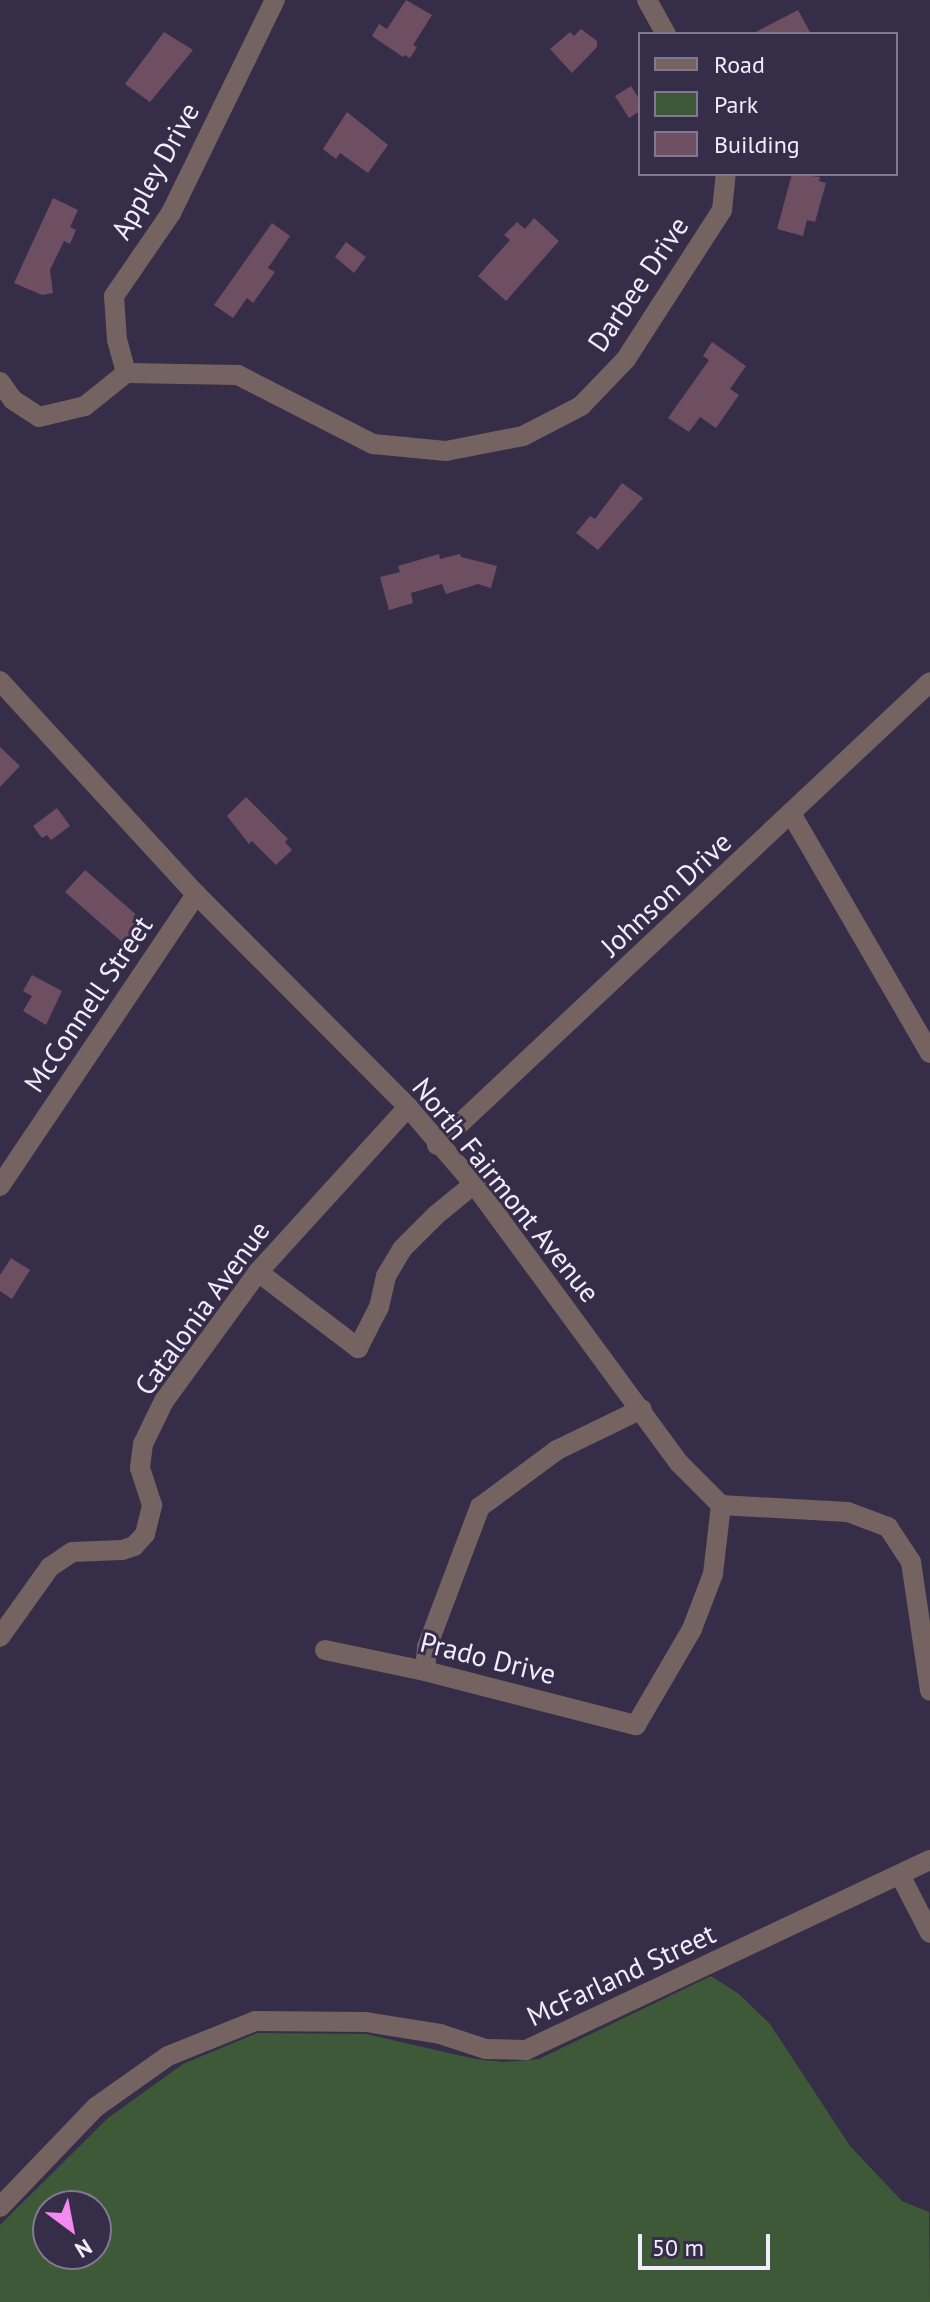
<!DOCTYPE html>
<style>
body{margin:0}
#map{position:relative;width:930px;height:2302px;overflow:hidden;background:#362d48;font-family:"PT Sans",sans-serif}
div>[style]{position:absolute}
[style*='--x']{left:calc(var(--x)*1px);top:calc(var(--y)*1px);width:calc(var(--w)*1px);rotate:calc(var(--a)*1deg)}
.green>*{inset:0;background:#3d5938}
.building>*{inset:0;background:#6e4f61}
.minor>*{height:20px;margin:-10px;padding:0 10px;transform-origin:10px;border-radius:10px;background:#746361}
span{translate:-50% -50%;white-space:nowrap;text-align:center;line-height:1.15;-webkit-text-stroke:6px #362d48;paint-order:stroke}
.street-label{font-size:28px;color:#f1ecfe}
.legend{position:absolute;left:638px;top:32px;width:260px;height:144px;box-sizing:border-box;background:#362d48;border:2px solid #817991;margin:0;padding:10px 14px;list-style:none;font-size:24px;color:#f1ecfe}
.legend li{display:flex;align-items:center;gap:16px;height:40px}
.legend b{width:40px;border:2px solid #817991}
.north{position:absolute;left:32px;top:2190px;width:80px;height:80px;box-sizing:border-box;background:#362d48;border:2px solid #817991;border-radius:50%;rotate:148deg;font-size:22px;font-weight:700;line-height:32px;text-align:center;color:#f1ecfe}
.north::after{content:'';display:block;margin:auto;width:28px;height:36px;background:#f489f0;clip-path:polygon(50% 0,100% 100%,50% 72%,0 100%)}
.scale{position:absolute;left:638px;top:2234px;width:132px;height:36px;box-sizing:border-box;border:4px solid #f1ecfe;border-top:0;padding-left:10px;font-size:24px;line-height:28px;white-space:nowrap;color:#f1ecfe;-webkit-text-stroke:6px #362d48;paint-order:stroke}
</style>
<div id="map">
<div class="green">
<div style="clip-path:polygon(evenodd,711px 1976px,739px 1994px,770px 2024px,850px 2146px,902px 2201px,929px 2212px,930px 2302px,0 2302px,0 2225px,108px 2118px,183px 2064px,257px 2033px,366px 2034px,475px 2059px,504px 2062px,539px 2059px,711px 1976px,48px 2206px,96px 2206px,96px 2254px,48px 2254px,48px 2206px)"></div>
</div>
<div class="building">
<div style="clip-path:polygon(406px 0,432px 15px,413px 45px,417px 47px,410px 58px,404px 55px,403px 57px,372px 36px,379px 24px,387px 29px)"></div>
<div style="clip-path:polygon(798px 10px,811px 34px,752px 34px)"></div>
<div style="clip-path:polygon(581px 29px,597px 41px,597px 47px,572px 73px,550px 49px,570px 32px,574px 36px)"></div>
<div style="clip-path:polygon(164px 32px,193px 50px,150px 102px,125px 84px)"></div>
<div style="clip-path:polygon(631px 86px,640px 100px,640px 111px,629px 118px,615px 96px)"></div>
<div style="clip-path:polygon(347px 112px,388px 145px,368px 173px,340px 153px,336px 159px,323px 149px)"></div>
<div style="clip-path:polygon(792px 174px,820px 177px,819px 181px,826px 183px,815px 222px,807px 220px,803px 236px,777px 229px)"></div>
<div style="clip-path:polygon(53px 198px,78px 210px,70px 227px,76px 230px,70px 244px,64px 241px,50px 270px,53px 293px,42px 295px,14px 283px)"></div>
<div style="clip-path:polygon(534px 218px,559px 241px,506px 301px,478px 276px,510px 240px,504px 235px,517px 222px,525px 229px)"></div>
<div style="clip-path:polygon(272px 223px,290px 236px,268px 268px,275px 272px,253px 303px,247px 298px,233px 318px,214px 305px)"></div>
<div style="clip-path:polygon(346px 242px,366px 257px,354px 273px,335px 257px)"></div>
<div style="clip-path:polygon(712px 342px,746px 366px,730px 389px,739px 395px,716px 428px,700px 417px,689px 432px,668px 418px,709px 360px,703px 356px)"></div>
<div style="clip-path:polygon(622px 483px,643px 498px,598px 550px,576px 533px,590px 516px,595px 519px)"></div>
<div style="clip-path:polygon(439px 554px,440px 559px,460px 554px,461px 557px,497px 566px,491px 588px,478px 584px,446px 594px,442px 584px,411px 593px,413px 603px,389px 610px,380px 577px,400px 572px,398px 566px)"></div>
<div style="clip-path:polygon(0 747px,20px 766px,0 787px)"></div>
<div style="clip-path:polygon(246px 797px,288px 839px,285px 842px,292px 850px,276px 865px,252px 841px,249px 844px,227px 816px)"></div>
<div style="clip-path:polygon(57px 808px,70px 826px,51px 840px,47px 835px,42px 838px,33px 826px)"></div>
<div style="clip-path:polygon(85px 870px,140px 918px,138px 921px,146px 929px,129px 948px,65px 892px)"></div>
<div style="clip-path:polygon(32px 975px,62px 991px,46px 1025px,23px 1011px,32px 996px,23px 991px)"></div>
<div style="clip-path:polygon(11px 1258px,30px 1270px,12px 1299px,0 1291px,0 1275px)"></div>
</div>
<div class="minor">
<div style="--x:647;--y:0;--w:39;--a:61"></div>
<div style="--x:126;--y:373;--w:34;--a:-105"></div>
<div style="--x:117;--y:340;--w:44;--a:-93.9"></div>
<div style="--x:114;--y:296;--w:101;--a:-55.5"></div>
<div style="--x:171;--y:213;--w:237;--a:-64"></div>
<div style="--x:0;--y:382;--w:22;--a:54"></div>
<div style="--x:13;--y:400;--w:31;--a:33"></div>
<div style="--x:39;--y:417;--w:47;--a:-13.4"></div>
<div style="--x:85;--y:406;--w:53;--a:-38.8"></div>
<div style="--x:126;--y:373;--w:112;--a:1"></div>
<div style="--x:238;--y:375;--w:152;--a:27.1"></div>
<div style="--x:373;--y:444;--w:73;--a:5.5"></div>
<div style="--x:446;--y:451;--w:78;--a:-11"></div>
<div style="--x:523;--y:436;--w:65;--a:-27.3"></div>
<div style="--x:581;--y:406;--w:65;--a:-46.2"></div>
<div style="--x:626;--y:359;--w:177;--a:-57.2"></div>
<div style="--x:722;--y:210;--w:36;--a:-84"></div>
<div style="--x:0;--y:681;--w:289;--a:47.4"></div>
<div style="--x:196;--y:894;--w:301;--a:45.1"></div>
<div style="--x:408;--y:1107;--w:101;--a:49.4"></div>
<div style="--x:474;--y:1184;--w:346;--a:53.7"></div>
<div style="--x:679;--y:1463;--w:59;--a:45"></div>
<div style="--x:792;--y:815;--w:275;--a:59.9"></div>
<div style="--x:437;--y:1145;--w:676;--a:-43.2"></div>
<div style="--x:0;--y:1186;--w:352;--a:-56.1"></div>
<div style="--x:258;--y:1272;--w:126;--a:37.2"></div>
<div style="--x:358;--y:1348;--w:46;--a:-62.9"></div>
<div style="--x:379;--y:1307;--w:32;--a:-77"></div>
<div style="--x:386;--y:1276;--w:31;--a:-59"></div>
<div style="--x:402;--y:1249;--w:48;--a:-45"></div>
<div style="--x:436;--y:1215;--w:49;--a:-39.2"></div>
<div style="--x:721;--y:1505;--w:127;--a:3.2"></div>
<div style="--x:848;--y:1512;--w:43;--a:20.6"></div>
<div style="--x:888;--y:1527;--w:42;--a:56.7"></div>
<div style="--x:911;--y:1562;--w:130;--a:81.6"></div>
<div style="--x:0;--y:1637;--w:86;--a:-54.5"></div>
<div style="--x:50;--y:1567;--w:27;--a:-34"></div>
<div style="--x:72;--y:1552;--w:50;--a:-2.3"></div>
<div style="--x:122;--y:1550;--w:13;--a:-18"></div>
<div style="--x:134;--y:1546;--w:16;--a:-47"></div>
<div style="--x:145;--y:1534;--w:30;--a:-76"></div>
<div style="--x:152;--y:1505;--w:39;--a:-108"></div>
<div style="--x:140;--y:1468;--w:24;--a:-83"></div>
<div style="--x:143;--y:1444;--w:48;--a:-64"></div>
<div style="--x:164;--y:1401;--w:160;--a:-53.9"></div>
<div style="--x:258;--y:1272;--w:223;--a:-47.7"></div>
<div style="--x:325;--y:1650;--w:102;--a:11.9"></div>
<div style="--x:425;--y:1671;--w:218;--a:14.4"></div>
<div style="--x:636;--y:1725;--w:111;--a:-59.7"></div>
<div style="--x:692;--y:1629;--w:59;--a:-69.1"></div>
<div style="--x:713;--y:1574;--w:69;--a:-83.4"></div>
<div style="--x:425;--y:1671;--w:24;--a:-85"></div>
<div style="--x:427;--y:1647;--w:150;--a:-69.3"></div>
<div style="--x:480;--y:1507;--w:96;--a:-36.5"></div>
<div style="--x:557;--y:1450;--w:94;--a:-25.8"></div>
<div style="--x:900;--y:1875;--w:65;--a:62.7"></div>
<div style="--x:0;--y:2207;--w:139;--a:-46.2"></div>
<div style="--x:96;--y:2107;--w:88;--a:-35.3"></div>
<div style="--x:168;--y:2056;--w:94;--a:-21.9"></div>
<div style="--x:255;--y:2021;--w:111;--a:0.5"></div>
<div style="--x:366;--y:2022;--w:75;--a:9.2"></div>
<div style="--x:440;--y:2034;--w:48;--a:18.1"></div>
<div style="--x:486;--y:2049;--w:40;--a:1.4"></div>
<div style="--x:526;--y:2050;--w:446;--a:-25.2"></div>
</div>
<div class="street-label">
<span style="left:155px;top:171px;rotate:-61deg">Appley Drive</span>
<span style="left:638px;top:284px;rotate:-56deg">Darbee Drive</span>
<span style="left:666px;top:894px;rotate:-43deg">Johnson Drive</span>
<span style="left:88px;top:1004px;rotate:-56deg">McConnell Street</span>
<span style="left:506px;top:1190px;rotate:51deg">North Fairmont Avenue</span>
<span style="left:202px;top:1308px;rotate:-54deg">Catalonia Avenue</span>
<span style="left:488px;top:1658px;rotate:14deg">Prado Drive</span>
<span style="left:621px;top:1975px;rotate:-25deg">McFarland Street</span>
</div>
<ul class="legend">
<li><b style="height:10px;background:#746361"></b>Road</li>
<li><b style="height:22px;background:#3d5938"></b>Park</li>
<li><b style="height:22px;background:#6e4f61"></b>Building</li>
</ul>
<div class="north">N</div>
<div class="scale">50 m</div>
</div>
